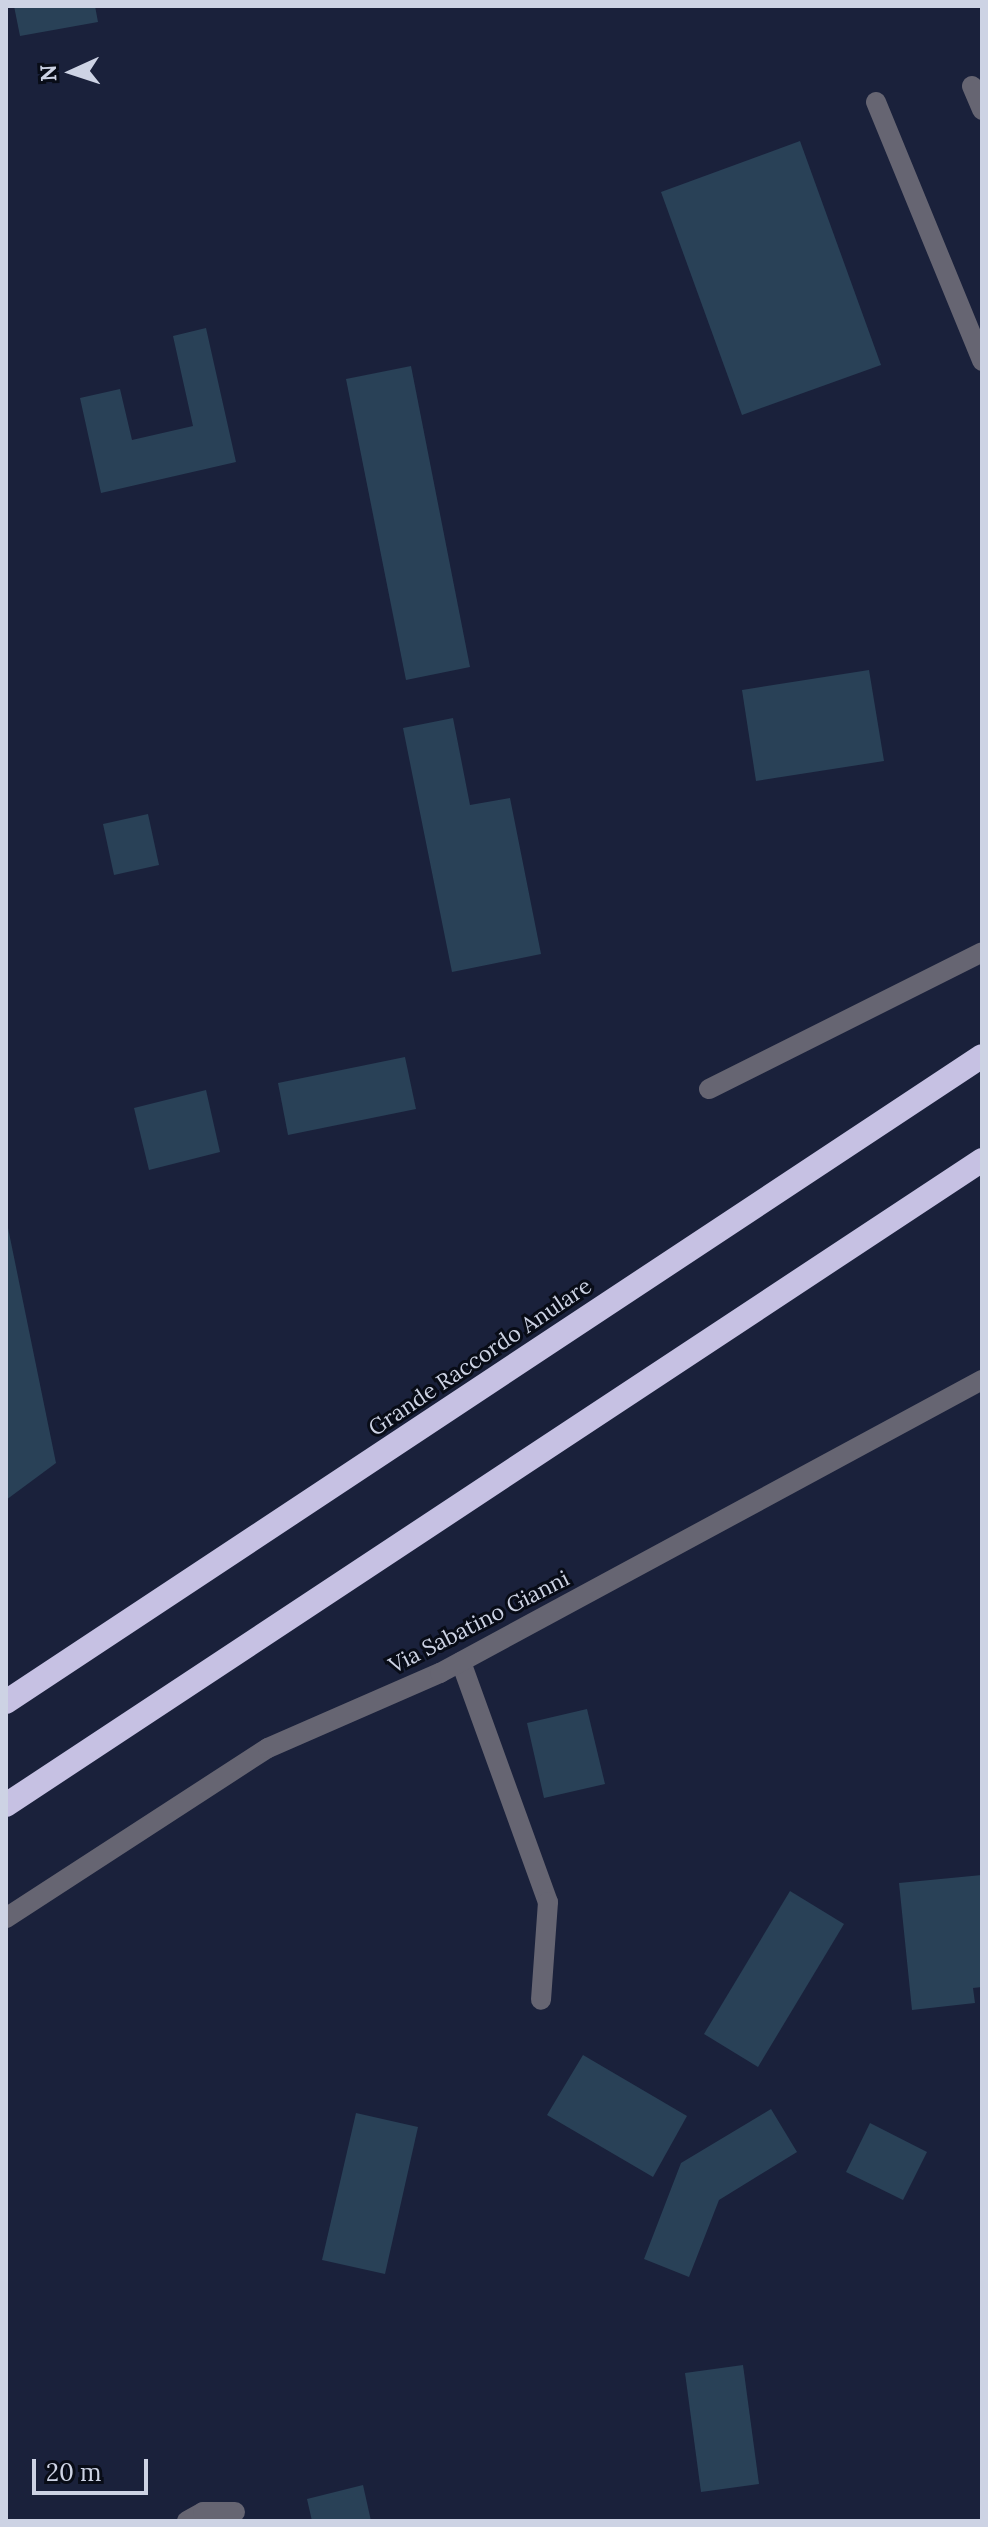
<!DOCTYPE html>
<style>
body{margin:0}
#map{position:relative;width:988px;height:2527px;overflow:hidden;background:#1a213b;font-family:Lora,serif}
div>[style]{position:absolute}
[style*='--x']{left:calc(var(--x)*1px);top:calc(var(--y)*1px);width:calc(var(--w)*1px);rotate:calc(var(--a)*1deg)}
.building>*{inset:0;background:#294157}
.minor>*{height:20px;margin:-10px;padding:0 10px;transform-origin:10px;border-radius:10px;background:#666572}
.highway>*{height:24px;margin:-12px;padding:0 12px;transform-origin:12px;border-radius:12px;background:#c6c1e3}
span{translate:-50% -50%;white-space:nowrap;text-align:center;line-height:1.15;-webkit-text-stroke:6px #080c17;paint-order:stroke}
.street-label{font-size:22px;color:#cdd3e4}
.frame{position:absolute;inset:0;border:8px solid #cdd3e4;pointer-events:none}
.north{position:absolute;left:32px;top:32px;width:80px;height:80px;-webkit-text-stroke:6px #080c17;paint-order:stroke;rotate:267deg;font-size:22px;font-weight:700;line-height:32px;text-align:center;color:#cdd3e4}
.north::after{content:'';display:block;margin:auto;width:28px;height:36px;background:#cdd3e4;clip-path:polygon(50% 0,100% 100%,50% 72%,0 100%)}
.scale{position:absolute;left:32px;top:2459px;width:116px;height:36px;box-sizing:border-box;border:4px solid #cdd3e4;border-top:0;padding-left:10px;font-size:24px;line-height:28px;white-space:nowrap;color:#cdd3e4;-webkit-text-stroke:6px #080c17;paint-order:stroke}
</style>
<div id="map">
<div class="building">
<div style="clip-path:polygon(14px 6px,95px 6px,98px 22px,20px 36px)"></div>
<div style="clip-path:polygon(800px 141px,881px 365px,742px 415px,661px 192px)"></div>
<div style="clip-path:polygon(206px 328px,236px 462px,101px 493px,80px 398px,120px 389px,132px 440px,193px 426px,173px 336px)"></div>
<div style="clip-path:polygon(411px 366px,470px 667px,406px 680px,346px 379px)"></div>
<div style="clip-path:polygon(869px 670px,884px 761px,756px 781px,742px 690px)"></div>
<div style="clip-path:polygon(453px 718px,470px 805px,510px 798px,541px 954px,452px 972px,403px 728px)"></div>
<div style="clip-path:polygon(148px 814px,159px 865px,114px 875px,103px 824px)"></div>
<div style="clip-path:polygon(405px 1057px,416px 1109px,288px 1135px,278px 1083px)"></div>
<div style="clip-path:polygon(206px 1090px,220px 1152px,149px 1170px,134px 1108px)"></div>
<div style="clip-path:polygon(7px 1223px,56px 1463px,6px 1500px,6px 1224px)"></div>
<div style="clip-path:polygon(587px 1709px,605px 1784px,544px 1798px,527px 1723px)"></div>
<div style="clip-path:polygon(982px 1875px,982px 1987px,973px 1988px,975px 2003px,912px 2010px,899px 1883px)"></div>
<div style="clip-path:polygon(790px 1891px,844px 1924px,758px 2067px,704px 2034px)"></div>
<div style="clip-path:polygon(583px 2055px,687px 2116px,653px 2177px,547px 2115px)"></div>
<div style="clip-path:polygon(771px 2109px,797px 2152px,719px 2200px,689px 2277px,644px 2259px,681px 2163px)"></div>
<div style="clip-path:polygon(356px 2113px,418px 2127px,385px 2274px,322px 2260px)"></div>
<div style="clip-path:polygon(870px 2123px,927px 2152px,903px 2200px,846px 2172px)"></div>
<div style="clip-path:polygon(743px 2365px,759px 2484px,701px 2492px,685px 2373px)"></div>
<div style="clip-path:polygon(363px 2485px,371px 2521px,312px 2521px,307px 2499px)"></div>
</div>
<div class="minor">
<div style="--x:972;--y:86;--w:26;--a:67"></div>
<div style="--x:876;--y:102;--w:280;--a:67.7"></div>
<div style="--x:709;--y:1089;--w:305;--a:-26.6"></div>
<div style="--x:461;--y:1662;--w:255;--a:70.1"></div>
<div style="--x:548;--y:1902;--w:98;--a:94.1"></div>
<div style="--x:6;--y:1918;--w:312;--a:-33"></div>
<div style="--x:268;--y:1748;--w:188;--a:-23.6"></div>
<div style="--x:440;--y:1673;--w:616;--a:-28.4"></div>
<div style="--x:187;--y:2521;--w:18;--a:-29"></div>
<div style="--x:203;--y:2512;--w:32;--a:0"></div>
</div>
<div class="highway">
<div style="--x:6;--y:1702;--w:1170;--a:-33.5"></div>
<div style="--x:6;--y:1805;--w:1170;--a:-33.46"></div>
</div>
<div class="street-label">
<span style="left:480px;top:1357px;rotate:-34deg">Grande Raccordo Anulare</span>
<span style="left:479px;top:1622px;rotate:-27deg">Via Sabatino Gianni</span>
</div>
<div class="frame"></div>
<div class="north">N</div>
<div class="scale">20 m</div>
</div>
